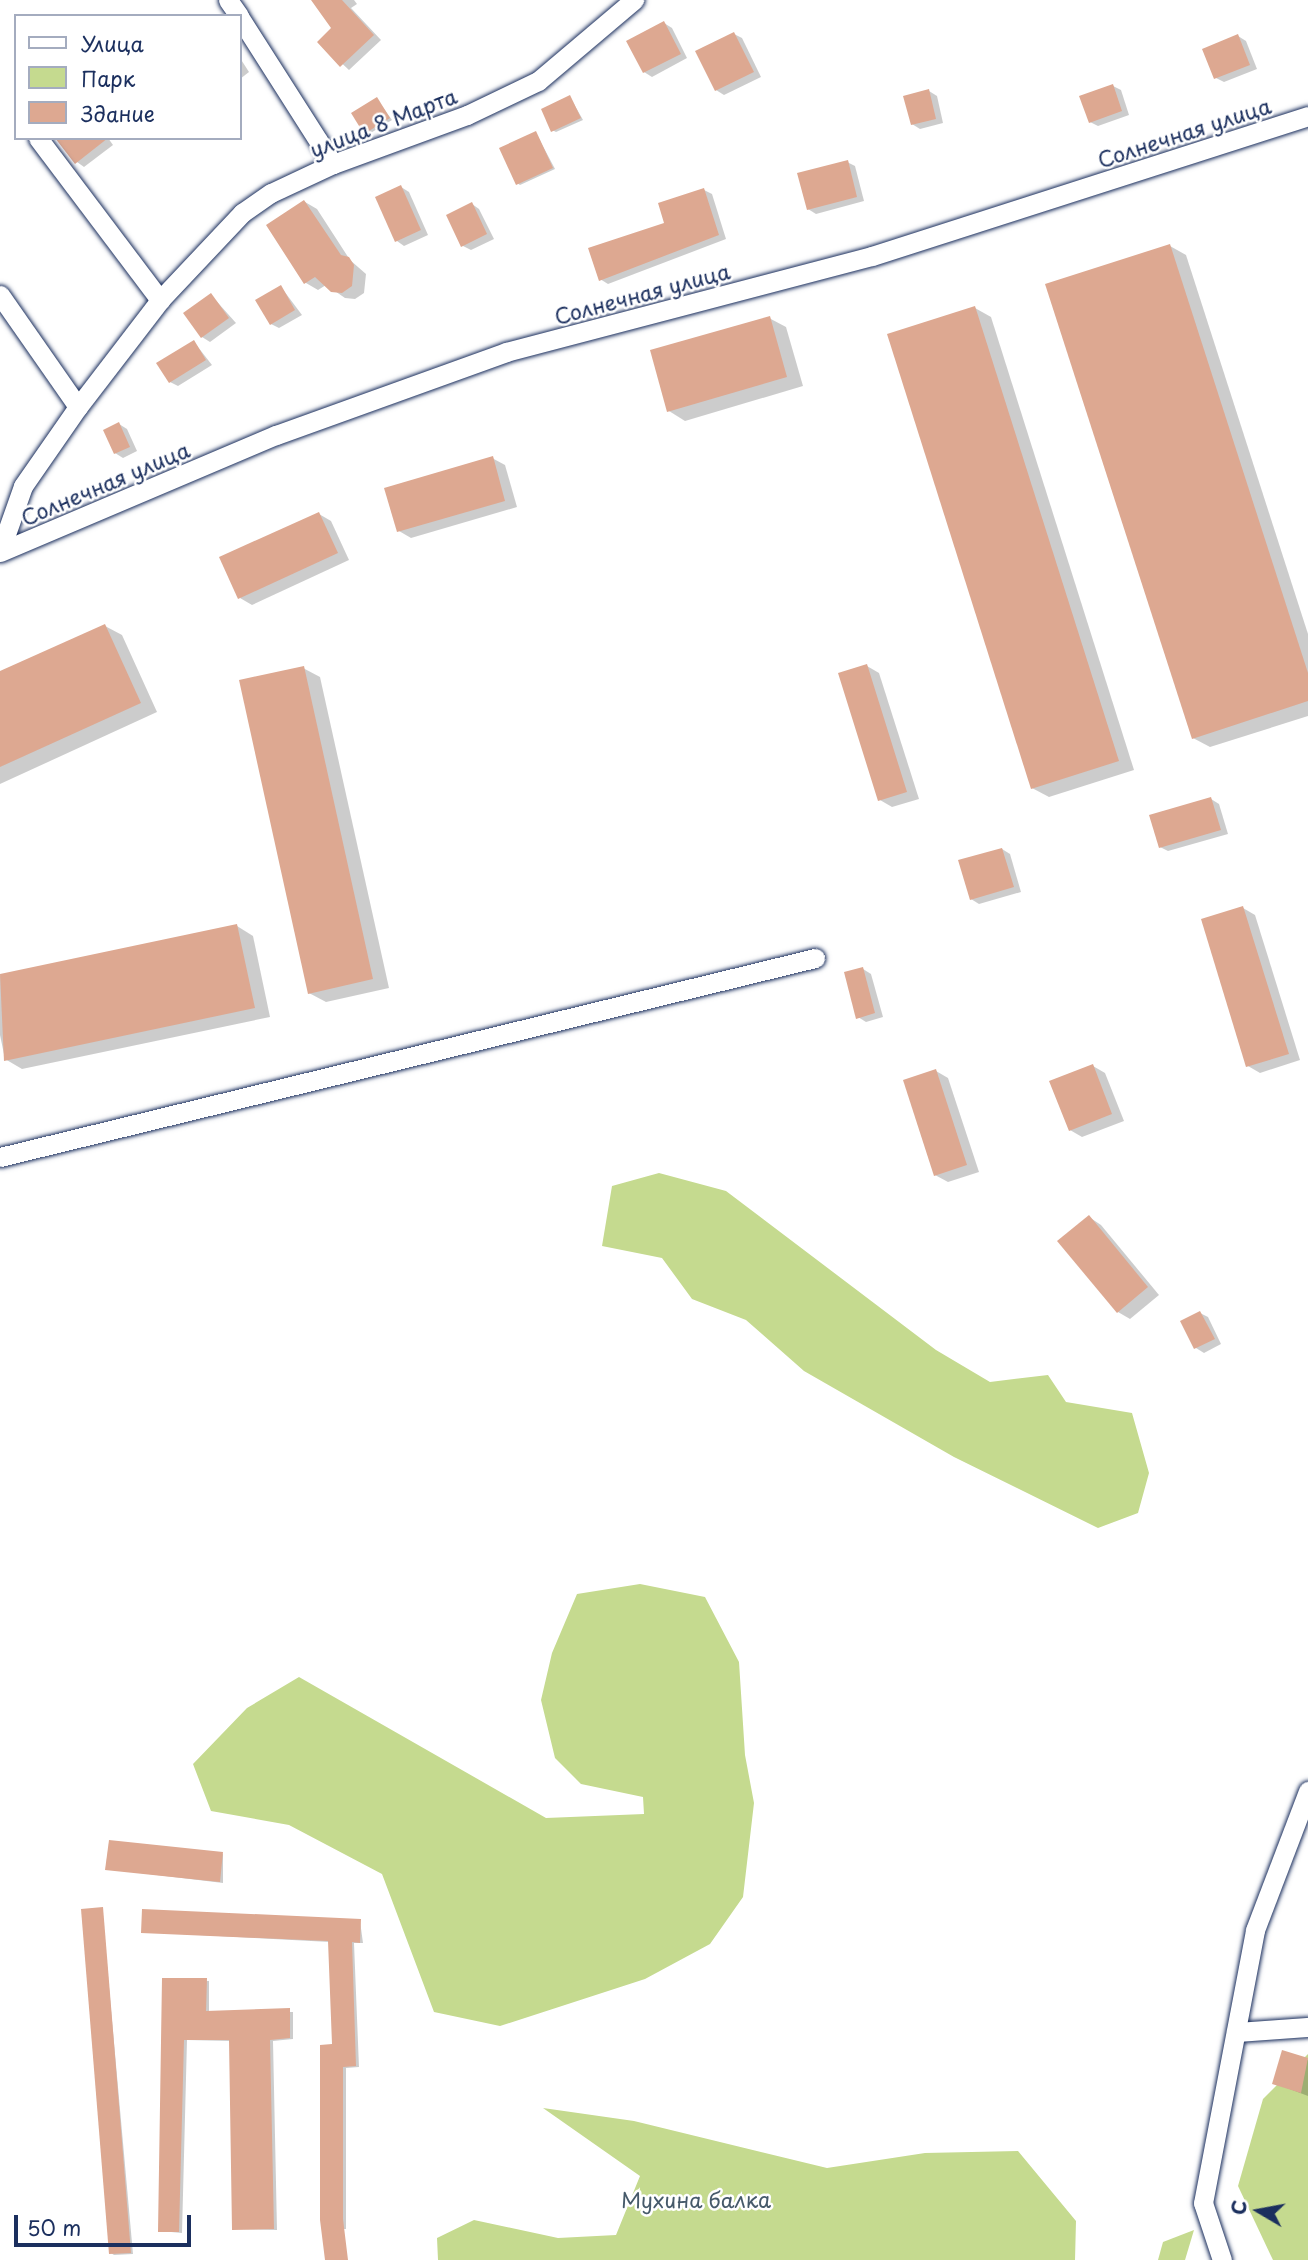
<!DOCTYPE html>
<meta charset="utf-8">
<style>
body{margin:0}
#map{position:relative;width:1308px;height:2260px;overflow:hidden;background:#fff;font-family:"Playpen Sans",sans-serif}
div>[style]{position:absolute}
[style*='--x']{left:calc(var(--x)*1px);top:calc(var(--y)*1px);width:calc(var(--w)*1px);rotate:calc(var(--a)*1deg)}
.green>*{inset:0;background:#c5da8f}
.shadow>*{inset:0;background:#0003}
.building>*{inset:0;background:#dda891}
.roads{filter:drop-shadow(0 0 2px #1b2f5e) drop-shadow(0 0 2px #1b2f5e)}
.street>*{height:19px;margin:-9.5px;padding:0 9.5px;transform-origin:9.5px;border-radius:9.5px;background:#fff}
span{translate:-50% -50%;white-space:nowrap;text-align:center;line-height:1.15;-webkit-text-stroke:5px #fff;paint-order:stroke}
.street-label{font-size:21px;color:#1b2f5e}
.park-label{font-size:21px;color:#465a6a}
.legend{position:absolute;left:14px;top:14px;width:228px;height:126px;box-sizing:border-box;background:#fff;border:2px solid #a4acbf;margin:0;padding:9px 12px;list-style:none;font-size:21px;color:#1b2f5e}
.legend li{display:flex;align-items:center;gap:14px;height:35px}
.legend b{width:35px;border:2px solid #a4acbf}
.north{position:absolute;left:1224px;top:2176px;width:70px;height:70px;-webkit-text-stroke:5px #fff;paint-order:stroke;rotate:280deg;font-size:19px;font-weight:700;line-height:28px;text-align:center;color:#1b2f5e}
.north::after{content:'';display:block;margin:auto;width:24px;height:32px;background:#1b2f5e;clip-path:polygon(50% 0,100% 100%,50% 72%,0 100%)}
.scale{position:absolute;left:14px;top:2215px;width:177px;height:32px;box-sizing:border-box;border:4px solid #1b2f5e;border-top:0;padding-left:9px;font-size:21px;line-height:24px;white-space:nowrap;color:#1b2f5e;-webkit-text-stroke:5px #fff;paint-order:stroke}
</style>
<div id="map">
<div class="green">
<div style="clip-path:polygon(659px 1173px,726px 1191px,936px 1350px,990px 1382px,1048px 1375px,1066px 1402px,1132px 1413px,1149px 1473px,1138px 1513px,1098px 1528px,954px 1457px,804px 1371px,746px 1320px,692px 1299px,662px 1258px,602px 1246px,612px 1186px)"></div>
<div style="clip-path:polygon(640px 1584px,705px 1597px,739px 1662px,745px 1755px,754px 1803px,743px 1897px,710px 1944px,645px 1979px,500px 2026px,434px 2012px,382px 1874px,289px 1825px,211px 1811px,193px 1764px,247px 1708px,299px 1677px,546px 1818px,644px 1814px,643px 1797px,581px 1784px,555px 1758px,541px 1700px,552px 1653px,577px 1594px)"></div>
<div style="clip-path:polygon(1308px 2054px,1308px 2260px,1273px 2260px,1238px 2186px,1263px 2099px)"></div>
<div style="clip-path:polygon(543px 2108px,634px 2121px,827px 2168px,925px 2153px,1018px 2151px,1076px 2221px,1075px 2260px,438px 2260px,437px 2238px,474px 2220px,558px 2238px,616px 2235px,640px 2176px)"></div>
<div style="clip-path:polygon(1194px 2230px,1185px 2260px,1158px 2260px,1163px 2242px)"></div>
</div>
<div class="shadow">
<div style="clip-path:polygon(313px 0,354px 0,357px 4px,351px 8px,381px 40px,349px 70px,319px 42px,334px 28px)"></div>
<div style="clip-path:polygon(664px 23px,672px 28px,687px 58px,652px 77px,644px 72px)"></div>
<div style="clip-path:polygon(734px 34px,742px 38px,761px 77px,724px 95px,716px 90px)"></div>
<div style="clip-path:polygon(1238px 36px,1246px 41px,1257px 69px,1224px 82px,1216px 78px)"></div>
<div style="clip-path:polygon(240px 58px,249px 72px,240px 79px)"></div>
<div style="clip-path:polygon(1113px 86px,1121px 90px,1129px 115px,1098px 126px,1090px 122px)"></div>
<div style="clip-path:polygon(929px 91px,937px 96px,943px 123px,920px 129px,912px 124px)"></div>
<div style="clip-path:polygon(570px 97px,583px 120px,556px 132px,552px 130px)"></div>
<div style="clip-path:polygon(377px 99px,392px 120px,369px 134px,365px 132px)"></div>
<div style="clip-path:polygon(536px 133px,555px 169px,520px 185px,517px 183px)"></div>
<div style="clip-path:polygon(72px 138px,108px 138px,113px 145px,84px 167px,77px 162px)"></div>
<div style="clip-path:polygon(847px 162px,855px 166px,864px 201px,816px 214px,808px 209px)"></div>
<div style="clip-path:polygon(401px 187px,409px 192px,428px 235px,404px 246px,397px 241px)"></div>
<div style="clip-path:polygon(704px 190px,712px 194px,726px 239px,608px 284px,600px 279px)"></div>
<div style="clip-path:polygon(305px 202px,317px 209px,350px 260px,366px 274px,364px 293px,355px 299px,345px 298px,326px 285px,318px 290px,306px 283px)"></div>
<div style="clip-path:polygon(472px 204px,479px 209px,494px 239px,471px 250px,463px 246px)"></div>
<div style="clip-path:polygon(1170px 246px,1186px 255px,1308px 634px,1308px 716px,1210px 747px,1193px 738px)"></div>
<div style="clip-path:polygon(281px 287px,302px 315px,279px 328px,271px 324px)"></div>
<div style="clip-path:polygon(211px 295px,236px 323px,210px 342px,202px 337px)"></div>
<div style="clip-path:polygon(975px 308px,991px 317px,1134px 770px,1049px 797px,1032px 788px)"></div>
<div style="clip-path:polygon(769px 318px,786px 327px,803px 386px,685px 421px,669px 411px)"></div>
<div style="clip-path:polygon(194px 342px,212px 365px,178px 386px,170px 382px)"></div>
<div style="clip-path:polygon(119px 424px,127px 429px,137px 451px,123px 458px,115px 453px)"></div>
<div style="clip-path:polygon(492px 458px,505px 465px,517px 507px,411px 538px,399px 531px)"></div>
<div style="clip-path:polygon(319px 514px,331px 521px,349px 560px,252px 605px,240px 598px)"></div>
<div style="clip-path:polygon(105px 626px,122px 635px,157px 712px,0 784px,0 673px)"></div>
<div style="clip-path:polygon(867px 666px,879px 673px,919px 799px,892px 807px,880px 800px)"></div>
<div style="clip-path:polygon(303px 668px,320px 677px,389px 988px,326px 1002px,309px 993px)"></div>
<div style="clip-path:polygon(1211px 799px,1219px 804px,1228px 834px,1168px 851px,1160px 847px)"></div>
<div style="clip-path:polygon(1002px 849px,1010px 854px,1021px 892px,979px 904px,971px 899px)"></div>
<div style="clip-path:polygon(1243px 908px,1255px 915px,1300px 1060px,1260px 1073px,1248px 1066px)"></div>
<div style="clip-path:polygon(237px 926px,253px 936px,270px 1017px,22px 1069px,5px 1059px,0 1035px,0 976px)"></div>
<div style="clip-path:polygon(863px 969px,871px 974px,883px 1017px,866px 1022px,858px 1017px)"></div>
<div style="clip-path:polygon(1093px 1066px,1105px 1073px,1124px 1121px,1082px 1137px,1070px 1130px)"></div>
<div style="clip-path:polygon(936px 1071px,948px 1078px,979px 1172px,948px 1182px,935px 1175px)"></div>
<div style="clip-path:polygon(1089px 1217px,1101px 1225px,1159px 1295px,1130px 1319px,1118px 1312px)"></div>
<div style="clip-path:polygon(1200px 1313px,1208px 1317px,1221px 1344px,1204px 1353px,1196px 1348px)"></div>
<div style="clip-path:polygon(223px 1854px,223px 1883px,107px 1869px)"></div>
<div style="clip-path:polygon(102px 1909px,133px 2254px,114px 2255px,111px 2253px)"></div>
<div style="clip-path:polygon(360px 1921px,363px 1943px,354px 1943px,359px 2067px,346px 2068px,346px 2229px,325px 2229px,334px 2046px,330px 1942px,143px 1932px)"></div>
<div style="clip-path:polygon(164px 1980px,209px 1981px,209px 2013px,293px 2012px,293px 2039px,273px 2041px,277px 2230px,234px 2229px,231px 2041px,187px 2040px,182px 2233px,160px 2231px)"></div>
<div style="clip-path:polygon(1284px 2053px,1308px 2060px,1308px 2096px,1274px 2083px)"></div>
</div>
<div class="building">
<div style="clip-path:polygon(311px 0,342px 0,374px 35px,340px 67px,317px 42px,331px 28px)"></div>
<div style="clip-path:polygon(664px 21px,681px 54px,643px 73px,626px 41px)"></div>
<div style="clip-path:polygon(734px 32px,754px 72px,715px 91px,695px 51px)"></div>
<div style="clip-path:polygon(1238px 34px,1250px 65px,1214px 79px,1202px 49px)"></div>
<div style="clip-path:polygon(1113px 84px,1122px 111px,1089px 123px,1079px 96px)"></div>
<div style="clip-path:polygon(929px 89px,936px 119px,911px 125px,903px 96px)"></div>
<div style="clip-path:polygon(570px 95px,581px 118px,551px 132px,541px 109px)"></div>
<div style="clip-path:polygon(377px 97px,390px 118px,364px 134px,351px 113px)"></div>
<div style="clip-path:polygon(536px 131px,553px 168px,516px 185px,499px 148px)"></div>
<div style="clip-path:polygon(55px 138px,108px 138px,75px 164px)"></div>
<div style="clip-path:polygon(848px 160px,857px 197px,807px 210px,797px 173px)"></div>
<div style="clip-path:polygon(401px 185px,421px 230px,395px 242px,375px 197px)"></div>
<div style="clip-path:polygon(704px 188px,719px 235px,599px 281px,588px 248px,664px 223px,658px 203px)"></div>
<div style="clip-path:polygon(304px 200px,341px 255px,349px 257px,354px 265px,352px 286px,342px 293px,331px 292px,315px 277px,304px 284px,266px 225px)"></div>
<div style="clip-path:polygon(472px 202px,487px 234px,461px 247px,446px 215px)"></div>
<div style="clip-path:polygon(1170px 244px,1308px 673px,1308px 701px,1192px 739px,1045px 284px)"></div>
<div style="clip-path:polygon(281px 285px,295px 310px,270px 325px,255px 300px)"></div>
<div style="clip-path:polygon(211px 293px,229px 318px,201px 338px,183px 313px)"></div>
<div style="clip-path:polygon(975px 306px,1119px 761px,1031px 789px,887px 334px)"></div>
<div style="clip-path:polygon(770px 316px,787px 377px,667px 412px,650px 350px)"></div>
<div style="clip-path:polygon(194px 340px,206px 360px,169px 383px,156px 363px)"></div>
<div style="clip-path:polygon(119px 422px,130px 447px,114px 454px,103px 430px)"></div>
<div style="clip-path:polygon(493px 456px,505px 501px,397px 532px,384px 488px)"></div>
<div style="clip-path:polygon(319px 512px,338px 553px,238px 599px,219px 557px)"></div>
<div style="clip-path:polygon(105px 624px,141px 703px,0 767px,0 671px)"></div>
<div style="clip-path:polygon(867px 664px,907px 792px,878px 801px,838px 673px)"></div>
<div style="clip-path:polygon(304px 666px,373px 979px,308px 994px,239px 680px)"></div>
<div style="clip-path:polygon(1211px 797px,1221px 830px,1159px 848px,1149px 815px)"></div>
<div style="clip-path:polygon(1002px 848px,1014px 887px,970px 900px,958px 860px)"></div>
<div style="clip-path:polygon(1243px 906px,1289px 1054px,1246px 1067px,1201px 919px)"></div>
<div style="clip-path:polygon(237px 924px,255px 1008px,4px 1061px,0 974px)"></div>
<div style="clip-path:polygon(863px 967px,875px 1013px,856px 1019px,844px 972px)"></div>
<div style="clip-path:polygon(1093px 1064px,1112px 1114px,1069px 1131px,1049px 1081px)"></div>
<div style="clip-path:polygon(936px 1069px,967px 1165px,934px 1176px,903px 1080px)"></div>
<div style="clip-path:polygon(1089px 1215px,1148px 1287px,1117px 1313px,1057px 1241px)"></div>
<div style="clip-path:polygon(1200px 1311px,1215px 1339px,1194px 1349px,1180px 1321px)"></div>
<div style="clip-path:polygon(109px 1840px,223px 1852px,220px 1882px,105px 1870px)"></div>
<div style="clip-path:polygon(103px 1907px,131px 2253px,109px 2254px,81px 1909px)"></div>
<div style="clip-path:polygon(142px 1909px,361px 1919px,360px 1943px,352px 1942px,356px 2066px,343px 2067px,343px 2219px,348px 2260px,325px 2260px,320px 2220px,320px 2045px,332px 2044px,328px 1941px,141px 1933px)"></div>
<div style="clip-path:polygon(162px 1978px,207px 1978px,206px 2011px,290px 2008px,290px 2038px,270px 2040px,274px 2229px,232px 2230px,229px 2040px,184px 2040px,179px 2232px,158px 2232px)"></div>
<div style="clip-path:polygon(1282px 2050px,1308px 2058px,1301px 2093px,1272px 2084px)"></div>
</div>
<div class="roads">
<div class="street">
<div style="--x:228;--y:0;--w:19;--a:55"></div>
<div style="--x:240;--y:18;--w:173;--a:57.5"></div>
<div style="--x:38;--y:138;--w:203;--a:53"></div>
<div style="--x:0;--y:295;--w:136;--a:55.1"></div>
<div style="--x:0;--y:551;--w:69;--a:-70.5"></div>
<div style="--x:23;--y:486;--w:96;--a:-55.2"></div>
<div style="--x:78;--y:407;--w:135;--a:-52.5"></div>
<div style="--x:160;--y:300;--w:120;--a:-46.7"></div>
<div style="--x:242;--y:213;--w:35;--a:-35"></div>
<div style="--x:271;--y:193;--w:68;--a:-25.1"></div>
<div style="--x:333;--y:164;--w:143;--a:-20.1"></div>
<div style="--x:467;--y:115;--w:79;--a:-25.6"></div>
<div style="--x:538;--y:81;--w:126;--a:-40.2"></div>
<div style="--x:0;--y:552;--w:300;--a:-23"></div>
<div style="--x:276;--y:435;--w:245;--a:-19.8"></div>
<div style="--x:506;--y:352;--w:378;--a:-14.7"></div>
<div style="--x:872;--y:256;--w:458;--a:-17.8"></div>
<div style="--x:0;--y:1157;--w:839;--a:-13.72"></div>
<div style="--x:1236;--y:2032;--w:72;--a:-4"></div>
<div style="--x:1222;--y:2260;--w:60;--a:-108.4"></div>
<div style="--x:1203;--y:2203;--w:278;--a:-79.2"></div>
<div style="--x:1255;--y:1930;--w:149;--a:-69.1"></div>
</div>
</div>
<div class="street-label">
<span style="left:383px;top:122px;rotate:-21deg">улица 8 Марта</span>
<span style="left:1184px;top:132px;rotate:-18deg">Солнечная улица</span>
<span style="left:642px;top:293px;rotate:-15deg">Солнечная улица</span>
<span style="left:105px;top:483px;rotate:-23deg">Солнечная улица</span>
</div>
<div class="park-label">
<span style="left:696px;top:2199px">Мухина балка</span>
</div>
<ul class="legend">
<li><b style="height:9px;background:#fff"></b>Улица</li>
<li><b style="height:19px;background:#c5da8f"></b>Парк</li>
<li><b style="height:19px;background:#dda891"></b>Здание</li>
</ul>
<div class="north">С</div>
<div class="scale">50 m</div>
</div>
